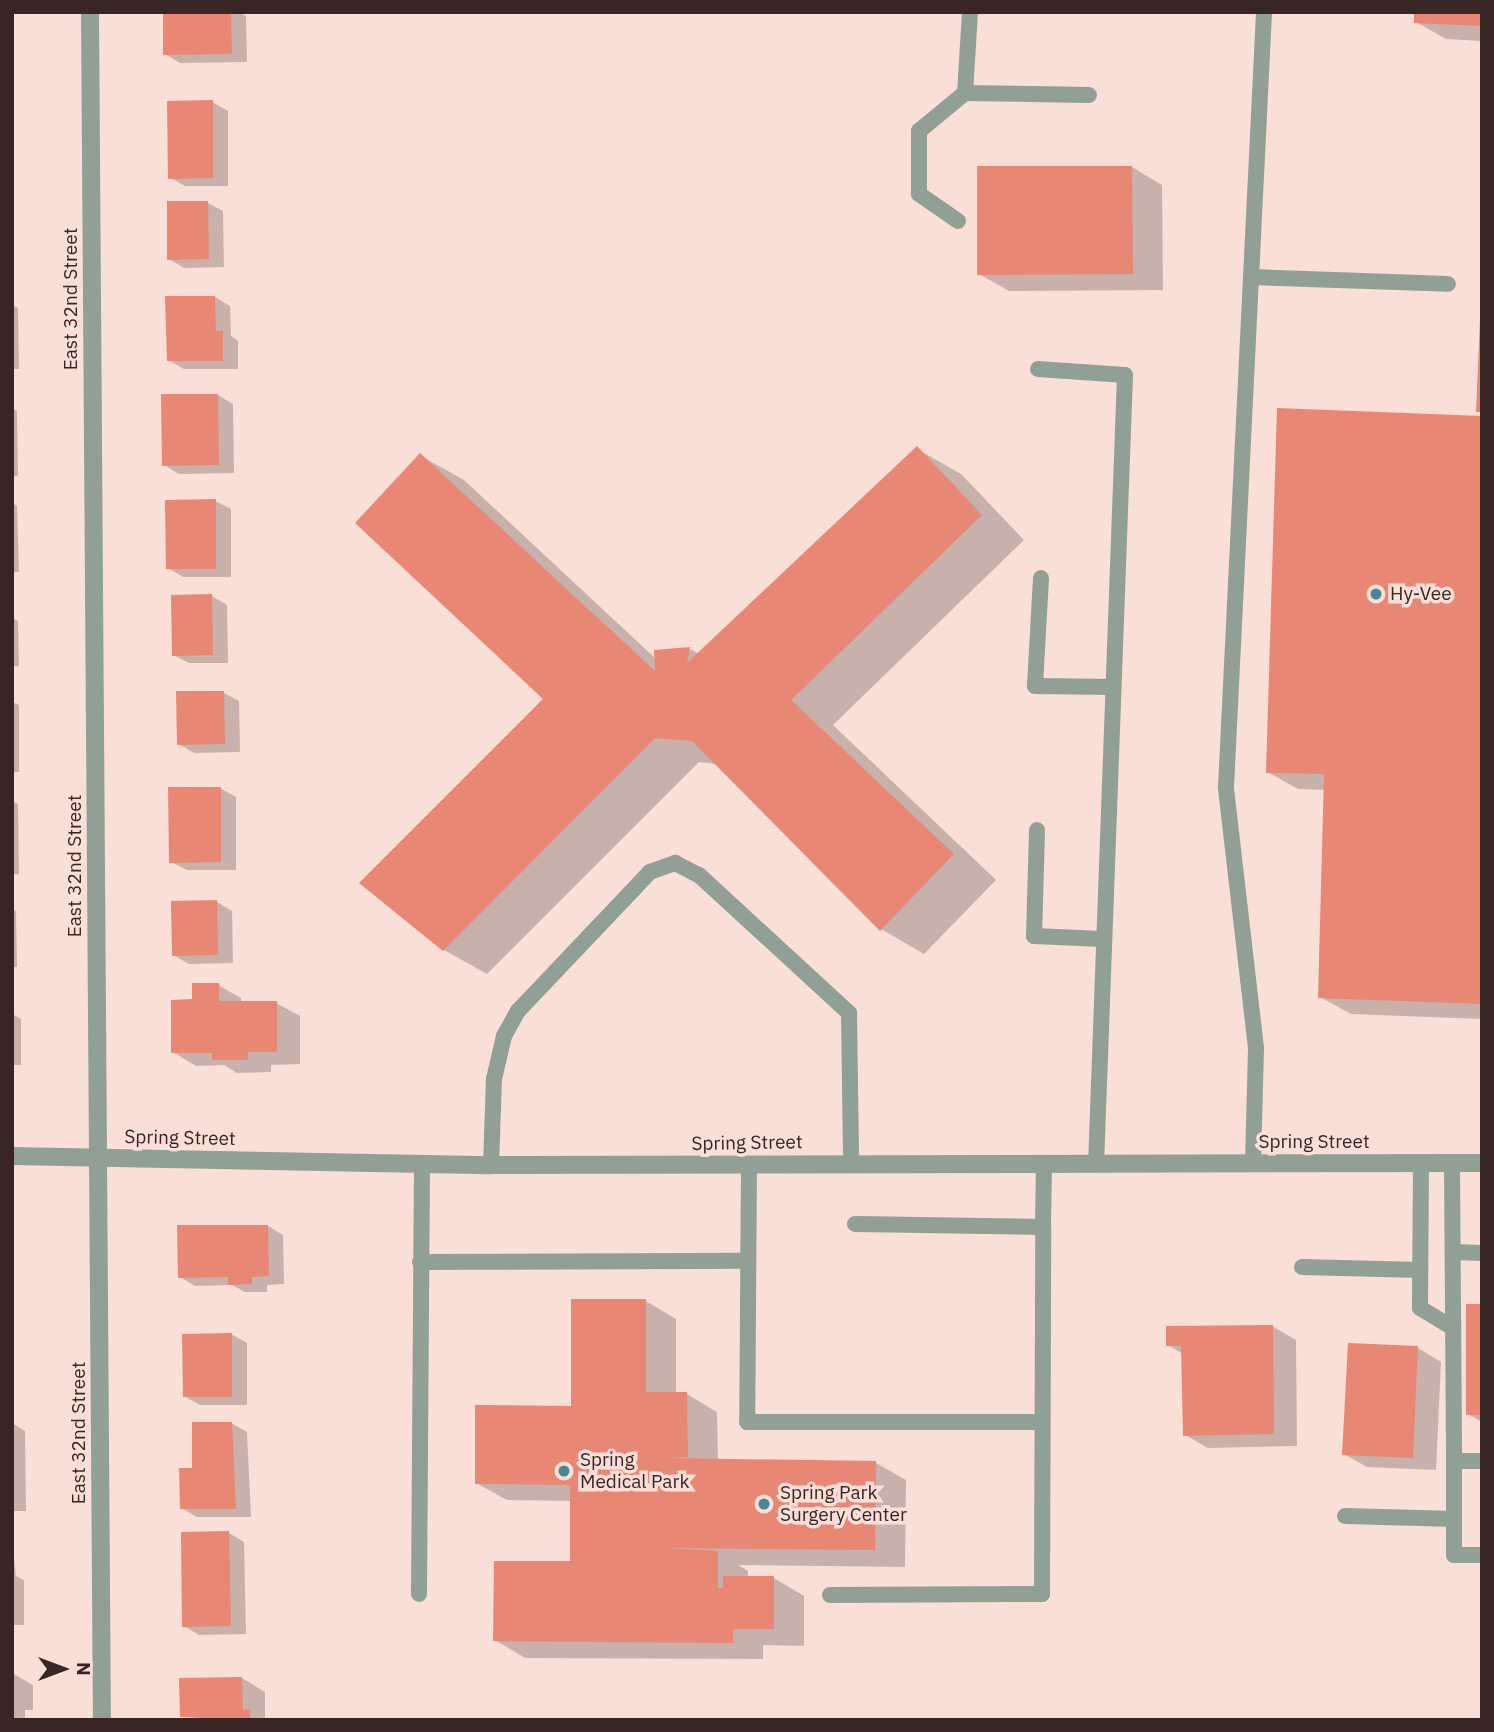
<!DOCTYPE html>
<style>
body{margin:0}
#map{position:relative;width:1494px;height:1732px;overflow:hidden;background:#faded8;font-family:"IBM Plex Sans",sans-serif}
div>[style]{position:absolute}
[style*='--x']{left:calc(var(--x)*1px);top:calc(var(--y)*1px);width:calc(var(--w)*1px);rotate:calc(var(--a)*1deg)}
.shadow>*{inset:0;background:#0003}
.building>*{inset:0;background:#e78774}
.lane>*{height:16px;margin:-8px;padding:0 8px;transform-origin:8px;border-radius:8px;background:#91a094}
.street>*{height:18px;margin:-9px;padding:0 9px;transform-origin:9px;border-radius:9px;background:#91a094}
.dots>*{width:19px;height:19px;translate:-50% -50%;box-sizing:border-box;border:4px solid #faded8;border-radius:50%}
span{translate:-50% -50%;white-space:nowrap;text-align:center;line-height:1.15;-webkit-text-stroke:7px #faded8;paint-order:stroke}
.street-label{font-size:19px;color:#372623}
.poi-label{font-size:19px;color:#372623}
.left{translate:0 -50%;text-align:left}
.frame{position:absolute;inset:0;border:14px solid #372623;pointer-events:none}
.north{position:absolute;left:28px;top:1634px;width:70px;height:70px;-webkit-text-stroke:5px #faded8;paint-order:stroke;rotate:90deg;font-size:19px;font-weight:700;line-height:28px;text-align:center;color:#372623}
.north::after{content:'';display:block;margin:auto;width:24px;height:32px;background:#372623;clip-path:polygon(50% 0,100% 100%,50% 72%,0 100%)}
</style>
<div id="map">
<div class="shadow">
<div style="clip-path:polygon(164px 12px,239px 12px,246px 16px,247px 62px,180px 63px,165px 54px)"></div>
<div style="clip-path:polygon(1482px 12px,1482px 41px,1446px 39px,1416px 22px)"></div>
<div style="clip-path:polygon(212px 102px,228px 111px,228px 186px,185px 186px,169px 177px)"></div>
<div style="clip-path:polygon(1132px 167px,1162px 185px,1163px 290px,1009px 291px,979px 274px)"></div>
<div style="clip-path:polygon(208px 203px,223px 211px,224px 267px,184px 268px,169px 259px)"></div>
<div style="clip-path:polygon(215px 297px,230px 306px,231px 336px,238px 341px,238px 369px,184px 369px,168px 360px)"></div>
<div style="clip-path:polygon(12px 305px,18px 308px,19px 369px,12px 369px)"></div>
<div style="clip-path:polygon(218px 395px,233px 404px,234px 473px,179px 474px,164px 465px)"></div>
<div style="clip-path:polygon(12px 408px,17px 411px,18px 476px,12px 476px)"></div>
<div style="clip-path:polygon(1482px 418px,1482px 1019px,1351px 1014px,1320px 997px,1326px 790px,1298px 789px,1268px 772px)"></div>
<div style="clip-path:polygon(917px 449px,961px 474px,1024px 540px,833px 725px,996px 880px,924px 954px,881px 929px,717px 764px,699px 762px,487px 974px,444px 950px,546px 699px,421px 456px,464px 480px,656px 659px,655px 652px,690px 649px,699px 654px)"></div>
<div style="clip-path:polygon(215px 501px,231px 509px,231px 577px,183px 577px,168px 568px)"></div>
<div style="clip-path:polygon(12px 503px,17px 506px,19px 572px,12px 572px)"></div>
<div style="clip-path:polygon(12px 594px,13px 618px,18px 621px,19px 666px,12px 666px)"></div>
<div style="clip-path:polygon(212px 596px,227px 605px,228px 663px,189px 663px,173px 655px)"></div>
<div style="clip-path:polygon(224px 693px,239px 701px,240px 752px,194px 753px,179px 744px)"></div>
<div style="clip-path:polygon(12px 702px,19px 705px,19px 772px,12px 772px)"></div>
<div style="clip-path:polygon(220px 788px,236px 797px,236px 870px,187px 870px,171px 862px)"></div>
<div style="clip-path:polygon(12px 801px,18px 804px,19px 874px,12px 874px)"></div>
<div style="clip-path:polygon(217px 902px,232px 911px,233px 963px,189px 964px,173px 955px)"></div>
<div style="clip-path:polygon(12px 909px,16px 911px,17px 967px,12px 967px)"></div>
<div style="clip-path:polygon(218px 985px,241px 998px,241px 1003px,276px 1003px,300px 1016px,300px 1064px,271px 1065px,271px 1072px,237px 1073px,224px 1065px,196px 1066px,173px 1052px,194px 1001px)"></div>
<div style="clip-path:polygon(12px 1014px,21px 1019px,21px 1065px,12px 1065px)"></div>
<div style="clip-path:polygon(268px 1226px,283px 1235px,284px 1284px,267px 1285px,267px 1292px,245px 1292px,232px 1285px,195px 1286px,180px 1277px)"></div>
<div style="clip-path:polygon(646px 1301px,676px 1319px,676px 1394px,687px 1394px,717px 1412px,718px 1461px,876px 1463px,906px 1480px,905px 1567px,738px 1565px,748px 1571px,748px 1578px,774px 1578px,804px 1596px,804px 1646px,763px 1645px,763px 1659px,525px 1658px,495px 1640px,571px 1563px,572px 1501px,507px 1500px,476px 1483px,572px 1407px)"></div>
<div style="clip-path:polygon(1482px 1306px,1482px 1422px,1468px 1414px)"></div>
<div style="clip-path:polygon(1272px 1326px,1296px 1340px,1297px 1446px,1208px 1448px,1185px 1435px,1183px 1354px,1168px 1345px)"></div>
<div style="clip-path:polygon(231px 1334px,247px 1343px,247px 1405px,200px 1405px,184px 1396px)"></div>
<div style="clip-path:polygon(1349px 1344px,1418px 1348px,1441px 1362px,1436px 1470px,1367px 1467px,1344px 1454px)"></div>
<div style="clip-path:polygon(12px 1423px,25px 1431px,26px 1511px,12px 1511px)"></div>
<div style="clip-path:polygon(231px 1423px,247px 1432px,251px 1517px,197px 1517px,181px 1508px,194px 1469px)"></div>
<div style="clip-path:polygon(229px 1533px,244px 1542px,246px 1634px,199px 1635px,184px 1626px)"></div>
<div style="clip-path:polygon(12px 1540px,16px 1576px,24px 1580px,24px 1625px,12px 1625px)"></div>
<div style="clip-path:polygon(12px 1673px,33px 1685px,33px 1710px,25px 1710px,25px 1720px,12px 1720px)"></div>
<div style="clip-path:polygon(242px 1678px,265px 1692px,265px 1720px,181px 1716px)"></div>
</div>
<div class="building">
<div style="clip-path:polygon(163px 12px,231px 12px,232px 54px,163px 55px)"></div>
<div style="clip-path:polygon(1414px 12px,1482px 12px,1482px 26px,1414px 23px)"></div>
<div style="clip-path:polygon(213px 100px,213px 178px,168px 179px,167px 101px)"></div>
<div style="clip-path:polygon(977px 166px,1132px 166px,1133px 274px,977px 275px)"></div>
<div style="clip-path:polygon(167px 201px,208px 201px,209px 259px,167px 260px)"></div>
<div style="clip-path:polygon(165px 296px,215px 296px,216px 331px,223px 330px,223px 361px,167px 361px)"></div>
<div style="clip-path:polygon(1480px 319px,1482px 319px,1482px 412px,1476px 412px)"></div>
<div style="clip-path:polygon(161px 394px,218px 394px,219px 465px,162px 466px)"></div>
<div style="clip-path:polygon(1277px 408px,1482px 416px,1482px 1004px,1318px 998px,1324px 774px,1266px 773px)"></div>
<div style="clip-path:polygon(917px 446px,982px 515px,791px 700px,954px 854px,880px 931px,692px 741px,655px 738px,443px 951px,359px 883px,543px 699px,355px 523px,420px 453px,655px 671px,654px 650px,690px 647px,687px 663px)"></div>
<div style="clip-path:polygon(216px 499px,216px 569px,166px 569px,165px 500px)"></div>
<div style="clip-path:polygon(212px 594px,213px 655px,172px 656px,171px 595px)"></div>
<div style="clip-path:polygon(176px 691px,224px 691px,225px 744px,177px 745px)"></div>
<div style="clip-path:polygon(168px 787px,221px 787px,221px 862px,169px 863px)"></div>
<div style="clip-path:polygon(217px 900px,218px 955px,172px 956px,171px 901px)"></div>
<div style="clip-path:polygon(192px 983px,219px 983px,219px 1001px,277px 1001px,277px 1052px,248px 1052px,248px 1060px,212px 1060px,212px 1053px,171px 1053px,171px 1000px,192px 999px)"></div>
<div style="clip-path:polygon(177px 1225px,268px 1225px,269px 1276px,252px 1277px,252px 1284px,228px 1285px,228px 1277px,178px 1278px)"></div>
<div style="clip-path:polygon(571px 1299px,646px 1299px,646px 1392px,687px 1392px,688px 1457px,667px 1458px,876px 1461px,875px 1550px,667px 1548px,718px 1551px,718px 1588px,723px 1588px,723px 1576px,774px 1576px,774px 1629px,733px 1629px,733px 1643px,493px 1641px,494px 1561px,570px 1561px,570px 1485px,475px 1484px,475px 1405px,571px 1406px)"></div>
<div style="clip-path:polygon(1466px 1304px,1482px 1304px,1482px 1415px,1466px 1415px)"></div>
<div style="clip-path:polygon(1273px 1325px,1274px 1434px,1183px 1436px,1181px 1346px,1166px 1346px,1166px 1326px)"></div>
<div style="clip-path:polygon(232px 1333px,232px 1397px,183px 1397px,182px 1334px)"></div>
<div style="clip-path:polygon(1348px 1343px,1418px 1346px,1413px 1458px,1342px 1455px)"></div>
<div style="clip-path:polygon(192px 1422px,232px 1422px,236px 1509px,180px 1509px,179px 1468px,192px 1468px)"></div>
<div style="clip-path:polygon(229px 1531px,231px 1626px,182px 1627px,181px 1532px)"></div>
<div style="clip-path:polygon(242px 1677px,243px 1710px,250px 1709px,250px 1720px,180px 1717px,179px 1678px)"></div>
</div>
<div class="lane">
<div style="--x:970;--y:12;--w:81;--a:93.5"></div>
<div style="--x:965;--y:93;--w:124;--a:0.9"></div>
<div style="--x:958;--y:221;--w:47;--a:-145.3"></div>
<div style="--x:919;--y:194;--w:63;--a:-90"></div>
<div style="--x:919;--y:131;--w:60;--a:-39.6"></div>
<div style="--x:1251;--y:277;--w:197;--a:2"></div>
<div style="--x:1038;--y:369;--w:87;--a:3.9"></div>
<div style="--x:1125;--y:375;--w:790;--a:92.1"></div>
<div style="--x:1041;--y:578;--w:108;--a:93.2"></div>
<div style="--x:1035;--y:686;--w:78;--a:0.7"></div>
<div style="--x:1037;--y:830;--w:106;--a:91.6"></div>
<div style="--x:1034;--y:936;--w:68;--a:2.5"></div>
<div style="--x:1253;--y:1163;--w:115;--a:-88.5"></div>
<div style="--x:1256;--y:1048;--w:263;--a:-96.6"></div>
<div style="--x:1226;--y:787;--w:776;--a:-87.19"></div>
<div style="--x:1421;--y:1163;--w:145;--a:90.4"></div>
<div style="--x:1420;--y:1308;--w:39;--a:31"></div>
<div style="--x:1452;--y:1163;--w:298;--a:89.6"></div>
<div style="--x:1454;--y:1461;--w:28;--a:0"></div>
<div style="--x:749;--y:1164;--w:258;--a:90.4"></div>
<div style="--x:747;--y:1422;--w:295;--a:0"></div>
<div style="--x:491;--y:1165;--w:86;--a:-88"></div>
<div style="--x:494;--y:1079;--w:44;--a:-76.9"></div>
<div style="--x:504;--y:1036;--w:29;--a:-61"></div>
<div style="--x:518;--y:1011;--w:192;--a:-46.5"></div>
<div style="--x:650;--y:872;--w:27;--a:-20"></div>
<div style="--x:675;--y:863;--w:27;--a:27"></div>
<div style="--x:699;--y:875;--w:204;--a:42.6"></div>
<div style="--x:849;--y:1013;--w:150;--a:89.2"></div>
<div style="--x:855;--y:1224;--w:188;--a:0.9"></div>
<div style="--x:1043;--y:1227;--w:63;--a:-89.1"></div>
<div style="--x:1453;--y:1252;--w:29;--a:2"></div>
<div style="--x:420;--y:1262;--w:327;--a:-0.2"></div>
<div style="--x:1302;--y:1267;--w:118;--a:1.5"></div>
<div style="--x:1454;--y:1461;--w:94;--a:90"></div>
<div style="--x:1454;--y:1555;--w:28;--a:0"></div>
<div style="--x:1345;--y:1516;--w:109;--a:1.6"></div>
<div style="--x:419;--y:1594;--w:430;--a:-89.6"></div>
<div style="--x:830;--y:1595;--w:212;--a:-0.3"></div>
<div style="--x:1042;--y:1594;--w:367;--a:-89.8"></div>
</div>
<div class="street">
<div style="--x:90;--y:12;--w:1708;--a:89.6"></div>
<div style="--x:12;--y:1156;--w:479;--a:1.1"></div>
<div style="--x:491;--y:1165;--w:991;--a:-0.12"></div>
</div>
<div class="dots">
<div style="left:1376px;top:594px;background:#458997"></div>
<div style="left:564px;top:1471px;background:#458997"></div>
<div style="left:764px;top:1504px;background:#458997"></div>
</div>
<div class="street-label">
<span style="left:71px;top:299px;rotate:-90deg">East 32nd Street</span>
<span style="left:75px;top:866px;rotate:-90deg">East 32nd Street</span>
<span style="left:180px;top:1138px;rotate:1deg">Spring Street</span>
<span style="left:1314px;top:1142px">Spring Street</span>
<span style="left:747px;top:1143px;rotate:-1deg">Spring Street</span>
<span style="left:79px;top:1433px;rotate:-90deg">East 32nd Street</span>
</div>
<div class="poi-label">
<span class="left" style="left:1390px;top:594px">Hy-Vee</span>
<span class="left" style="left:580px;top:1471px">Spring<br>Medical Park</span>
<span class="left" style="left:780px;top:1504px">Spring Park<br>Surgery Center</span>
</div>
<div class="frame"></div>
<div class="north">N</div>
</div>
